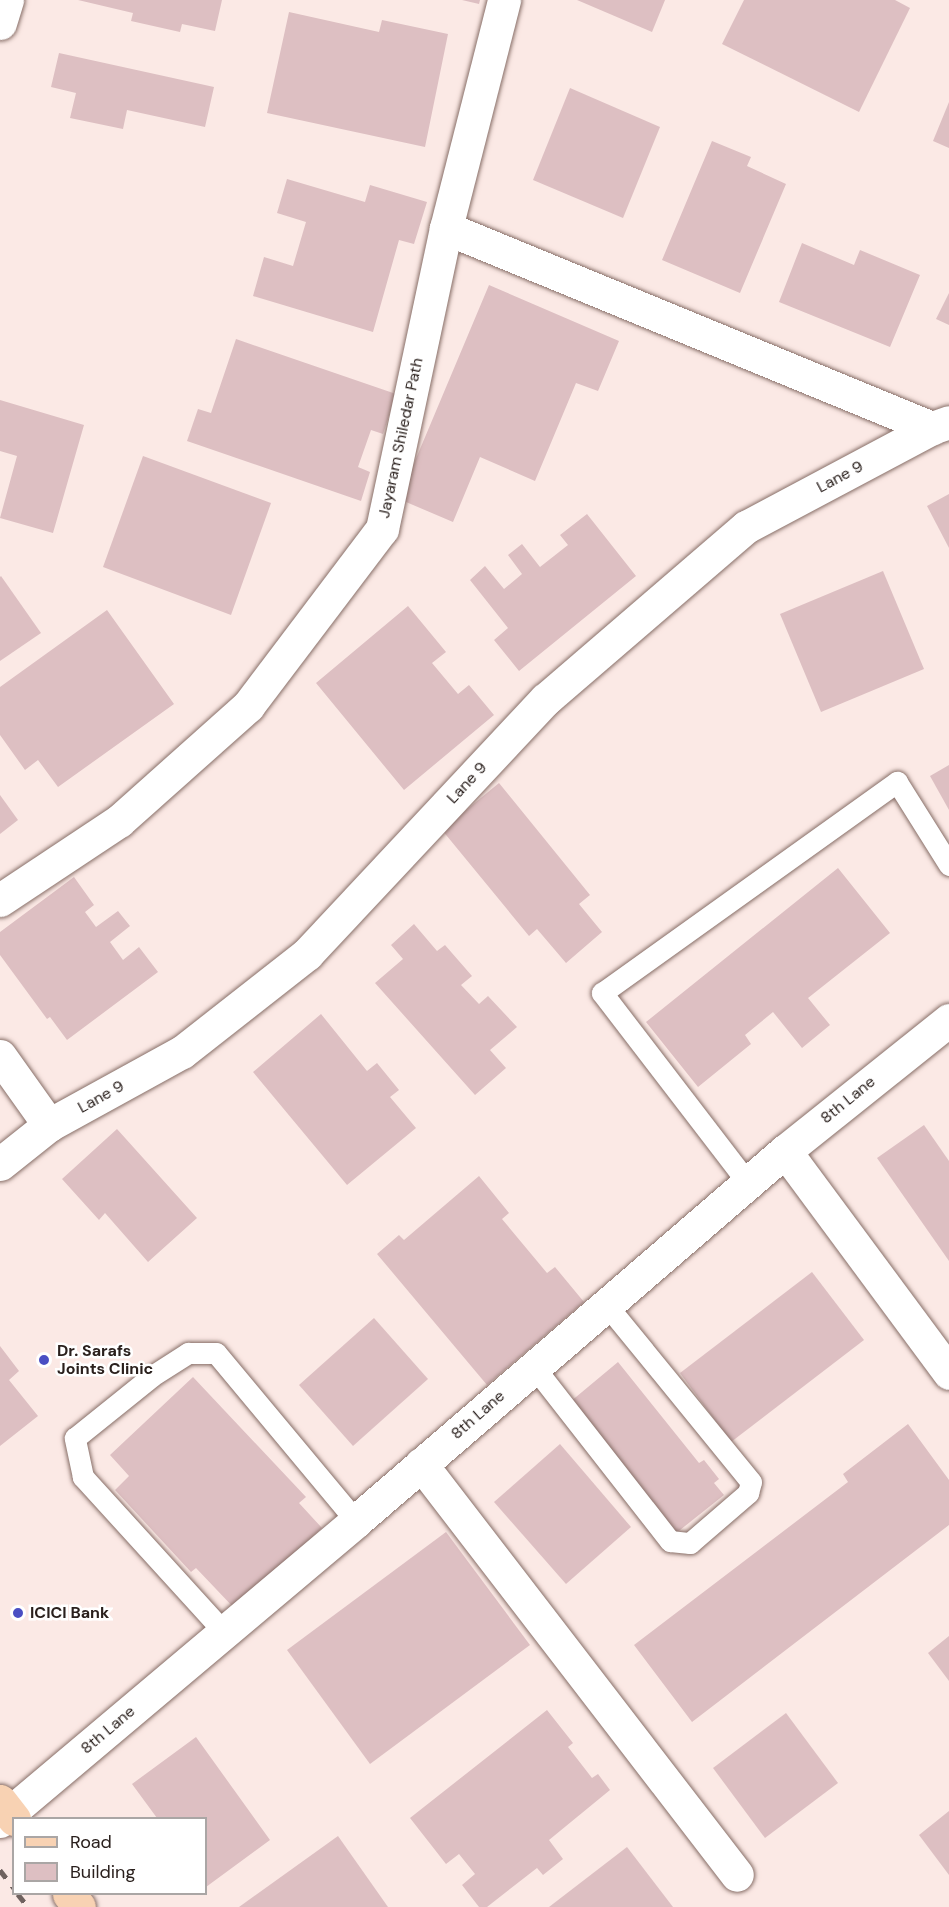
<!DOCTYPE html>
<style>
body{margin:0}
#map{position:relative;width:949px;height:1907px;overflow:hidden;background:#fbe9e5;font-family:"DM Sans",sans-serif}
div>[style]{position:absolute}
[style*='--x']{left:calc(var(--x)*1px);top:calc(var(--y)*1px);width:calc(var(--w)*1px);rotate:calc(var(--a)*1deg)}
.building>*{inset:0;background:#ddbfc2}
.roads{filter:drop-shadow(0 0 2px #876e67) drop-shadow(0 0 2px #876e67)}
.lane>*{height:21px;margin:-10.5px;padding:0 10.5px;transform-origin:10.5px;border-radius:10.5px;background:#fff}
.street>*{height:33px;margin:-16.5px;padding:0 16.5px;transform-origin:16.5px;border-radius:16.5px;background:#fff}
.secondary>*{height:33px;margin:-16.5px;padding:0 16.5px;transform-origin:16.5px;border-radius:16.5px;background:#fff}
.primary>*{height:33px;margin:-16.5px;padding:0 16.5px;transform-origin:16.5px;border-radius:16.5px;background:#f8d2b3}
.rail>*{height:4.5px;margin-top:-2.25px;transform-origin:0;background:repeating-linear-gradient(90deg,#6f625f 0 10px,transparent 0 20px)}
.dots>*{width:16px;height:16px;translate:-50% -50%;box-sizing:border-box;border:3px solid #fff;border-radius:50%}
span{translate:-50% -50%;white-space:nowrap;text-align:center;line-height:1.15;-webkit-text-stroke:5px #fff;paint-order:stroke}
.street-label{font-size:16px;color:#2a201d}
.poi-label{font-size:16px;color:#2a201d;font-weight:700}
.left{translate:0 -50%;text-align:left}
.legend{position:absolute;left:12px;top:1817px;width:195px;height:78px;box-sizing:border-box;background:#fff;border:2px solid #aaa6a5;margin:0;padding:8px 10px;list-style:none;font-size:18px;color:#2a201d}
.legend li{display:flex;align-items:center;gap:12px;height:30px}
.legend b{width:30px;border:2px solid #aaa6a5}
</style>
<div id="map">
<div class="building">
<div style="clip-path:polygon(78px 0,222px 0,215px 31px,182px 24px,180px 32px,131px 21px,133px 13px)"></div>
<div style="clip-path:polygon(462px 0,480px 0,479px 4px)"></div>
<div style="clip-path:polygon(577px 0,665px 0,652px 32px)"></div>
<div style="clip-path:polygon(744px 0,895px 0,910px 8px,859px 112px,722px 44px)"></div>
<div style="clip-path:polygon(289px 12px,379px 32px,382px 20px,448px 34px,425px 147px,267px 113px)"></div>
<div style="clip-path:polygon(59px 53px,214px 87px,205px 127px,127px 110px,123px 129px,70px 118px,76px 93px,51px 87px)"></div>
<div style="clip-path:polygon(570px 88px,660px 127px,623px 218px,533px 180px)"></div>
<div style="clip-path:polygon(949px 102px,949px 148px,933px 141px)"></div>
<div style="clip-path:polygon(712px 141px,751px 157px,747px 166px,786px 184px,740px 293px,662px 260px)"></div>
<div style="clip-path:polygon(287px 179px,365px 202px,370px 185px,427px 202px,414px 244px,399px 240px,373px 332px,253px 296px,264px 257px,293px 266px,306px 222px,277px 213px)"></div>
<div style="clip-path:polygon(802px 243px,854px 265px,860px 250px,920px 275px,890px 347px,779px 302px)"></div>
<div style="clip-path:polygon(489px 285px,619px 341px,598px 391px,576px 383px,535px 481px,480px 457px,453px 522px,399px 499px)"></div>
<div style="clip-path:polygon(949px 293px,949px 325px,936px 319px)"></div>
<div style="clip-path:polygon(236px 339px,396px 394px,383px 434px,371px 430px,358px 467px,370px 472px,361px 501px,187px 441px,198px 409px,211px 413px)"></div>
<div style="clip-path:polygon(0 400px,84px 425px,53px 533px,0 518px,17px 456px,0 451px)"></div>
<div style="clip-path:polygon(143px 456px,271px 503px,231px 615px,103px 567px)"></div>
<div style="clip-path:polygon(949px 494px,949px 548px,927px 506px)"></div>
<div style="clip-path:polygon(587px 514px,636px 576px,519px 671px,494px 640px,508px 628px,470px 580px,485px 566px,504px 589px,522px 574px,508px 555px,522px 544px,540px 567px,568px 545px,560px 535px)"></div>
<div style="clip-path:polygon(883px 571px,924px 669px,821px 712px,780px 614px)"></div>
<div style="clip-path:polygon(1px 576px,41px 633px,0 661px,0 577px)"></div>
<div style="clip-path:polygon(408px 606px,446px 652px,432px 663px,458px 694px,469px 685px,494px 715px,404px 790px,316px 683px)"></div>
<div style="clip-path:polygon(107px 610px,174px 704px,58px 787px,38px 760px,25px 770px,0 735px,0 687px)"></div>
<div style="clip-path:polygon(949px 765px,949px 810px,930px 776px)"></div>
<div style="clip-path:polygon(499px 783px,590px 895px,579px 904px,602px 932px,566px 963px,537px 929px,529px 936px,442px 830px)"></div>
<div style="clip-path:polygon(0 795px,18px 820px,0 834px)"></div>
<div style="clip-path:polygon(838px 868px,890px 933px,808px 998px,830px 1025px,802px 1048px,773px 1012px,745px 1035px,751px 1044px,698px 1087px,646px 1022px)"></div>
<div style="clip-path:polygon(74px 877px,94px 905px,85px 912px,96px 927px,118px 911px,130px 926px,110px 942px,123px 960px,139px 947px,158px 972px,67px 1040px,50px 1017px,47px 1019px,0 955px,0 932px)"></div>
<div style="clip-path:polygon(414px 924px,437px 951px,445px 945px,472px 976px,461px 985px,479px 1004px,488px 996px,517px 1027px,490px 1050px,506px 1068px,475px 1095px,375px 983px,403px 959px,391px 945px)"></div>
<div style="clip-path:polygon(321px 1014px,367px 1071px,377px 1063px,399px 1090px,390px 1097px,416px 1128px,347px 1185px,253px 1072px)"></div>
<div style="clip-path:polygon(924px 1125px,949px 1161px,949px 1261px,877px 1158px)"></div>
<div style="clip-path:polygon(117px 1129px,197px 1218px,148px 1262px,105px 1213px,99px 1220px,62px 1179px)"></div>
<div style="clip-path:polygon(479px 1176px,509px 1213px,502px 1219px,547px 1273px,555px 1267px,584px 1302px,487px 1385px,377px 1254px,399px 1235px,404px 1240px)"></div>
<div style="clip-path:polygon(812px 1272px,864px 1340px,731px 1442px,680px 1373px)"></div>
<div style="clip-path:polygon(374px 1318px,428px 1379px,353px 1446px,299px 1385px)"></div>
<div style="clip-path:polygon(0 1346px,19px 1371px,9px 1380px,38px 1416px,0 1446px)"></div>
<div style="clip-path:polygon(618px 1362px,699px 1463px,704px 1460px,719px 1479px,714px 1483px,724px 1495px,675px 1534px,570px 1402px)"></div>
<div style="clip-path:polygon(193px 1377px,306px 1497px,299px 1503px,322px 1528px,235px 1609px,196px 1568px,191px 1572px,115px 1490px,129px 1476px,110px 1455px)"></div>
<div style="clip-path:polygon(908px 1424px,949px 1480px,949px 1525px,692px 1722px,634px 1645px,848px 1482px,843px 1474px)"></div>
<div style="clip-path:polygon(560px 1444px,631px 1527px,566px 1584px,494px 1502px)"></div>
<div style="clip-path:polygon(446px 1532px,530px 1645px,370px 1764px,287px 1650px)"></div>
<div style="clip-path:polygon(949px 1636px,949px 1681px,928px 1653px)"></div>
<div style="clip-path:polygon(547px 1710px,573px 1743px,568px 1747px,592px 1778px,598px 1774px,610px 1790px,549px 1840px,563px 1859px,543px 1875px,537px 1868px,487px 1907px,479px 1907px,462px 1885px,475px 1874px,459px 1854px,446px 1864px,410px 1818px)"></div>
<div style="clip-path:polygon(786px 1713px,838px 1783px,765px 1838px,713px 1768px)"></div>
<div style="clip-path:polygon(196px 1737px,270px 1840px,206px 1887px,206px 1818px,157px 1818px,132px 1784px)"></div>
<div style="clip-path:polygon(949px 1811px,949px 1875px,919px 1835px)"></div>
<div style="clip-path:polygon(338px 1836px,388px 1907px,239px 1907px)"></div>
<div style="clip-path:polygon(627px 1847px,673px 1907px,549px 1907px)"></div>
</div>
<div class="roads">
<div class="lane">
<div style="--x:748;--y:1183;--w:240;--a:-127.5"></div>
<div style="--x:602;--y:993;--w:363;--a:-35.6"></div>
<div style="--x:897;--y:782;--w:98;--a:57.9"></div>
<div style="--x:534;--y:1367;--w:221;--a:52"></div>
<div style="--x:670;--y:1541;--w:20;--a:6"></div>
<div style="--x:690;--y:1543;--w:77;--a:-40.8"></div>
<div style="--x:748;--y:1493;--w:11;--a:-75"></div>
<div style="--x:751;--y:1482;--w:230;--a:-129.2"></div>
<div style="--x:224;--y:1632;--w:210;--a:-132.3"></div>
<div style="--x:83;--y:1477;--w:40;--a:-102"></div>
<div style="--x:75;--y:1438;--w:99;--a:-38.8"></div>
<div style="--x:152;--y:1376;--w:43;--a:-32.6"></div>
<div style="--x:188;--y:1353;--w:28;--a:0"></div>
<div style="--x:216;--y:1353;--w:219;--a:50.2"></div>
</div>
<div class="street">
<div style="--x:0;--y:23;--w:24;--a:-73"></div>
<div style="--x:446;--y:228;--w:526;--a:22.37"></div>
<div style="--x:0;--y:900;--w:143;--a:-33.6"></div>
<div style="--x:119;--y:821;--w:173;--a:-41.7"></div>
<div style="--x:248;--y:706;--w:222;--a:-52.9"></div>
<div style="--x:382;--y:529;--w:308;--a:-78"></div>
<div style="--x:446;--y:228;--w:235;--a:-75.7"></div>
<div style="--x:0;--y:1056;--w:85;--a:54.6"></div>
<div style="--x:785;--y:1151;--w:276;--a:53.5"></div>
<div style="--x:0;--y:1164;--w:63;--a:-38.5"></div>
<div style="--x:49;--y:1125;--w:152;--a:-28.8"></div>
<div style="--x:182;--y:1052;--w:159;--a:-38.1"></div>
<div style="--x:307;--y:954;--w:349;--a:-46.9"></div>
<div style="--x:546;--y:699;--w:264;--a:-40.7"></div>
<div style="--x:746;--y:527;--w:211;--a:-28"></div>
<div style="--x:932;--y:428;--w:18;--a:-19"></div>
<div style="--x:421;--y:1464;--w:518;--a:52.44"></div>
</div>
<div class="secondary">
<div style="--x:0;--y:1821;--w:466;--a:-40.1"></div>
<div style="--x:356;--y:1521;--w:567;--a:-40.78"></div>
<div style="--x:785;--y:1151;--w:210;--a:-38.6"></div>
</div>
<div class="primary">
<div style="--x:0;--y:1801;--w:23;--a:52"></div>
<div style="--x:69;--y:1894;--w:16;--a:52"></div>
</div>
</div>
<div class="rail">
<div style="--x:0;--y:1870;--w:23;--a:52"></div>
<div style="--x:18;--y:1894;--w:16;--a:52"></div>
</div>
<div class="dots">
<div style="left:44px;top:1360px;background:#4a4ec3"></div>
<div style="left:18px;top:1613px;background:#4a4ec3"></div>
</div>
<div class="street-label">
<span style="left:401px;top:438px;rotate:-78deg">Jayaram Shiledar Path</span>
<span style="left:840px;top:477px;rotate:-28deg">Lane 9</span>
<span style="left:467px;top:783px;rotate:-47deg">Lane 9</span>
<span style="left:101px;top:1097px;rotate:-29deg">Lane 9</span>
<span style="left:848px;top:1100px;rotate:-39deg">8th Lane</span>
<span style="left:478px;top:1415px;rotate:-41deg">8th Lane</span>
<span style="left:108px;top:1730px;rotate:-40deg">8th Lane</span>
</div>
<div class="poi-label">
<span class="left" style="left:57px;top:1360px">Dr. Sarafs<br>Joints Clinic</span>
<span class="left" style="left:30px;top:1613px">ICICI Bank</span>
</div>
<ul class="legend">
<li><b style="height:8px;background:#f8d2b3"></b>Road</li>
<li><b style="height:16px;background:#ddbfc2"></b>Building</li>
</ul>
</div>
